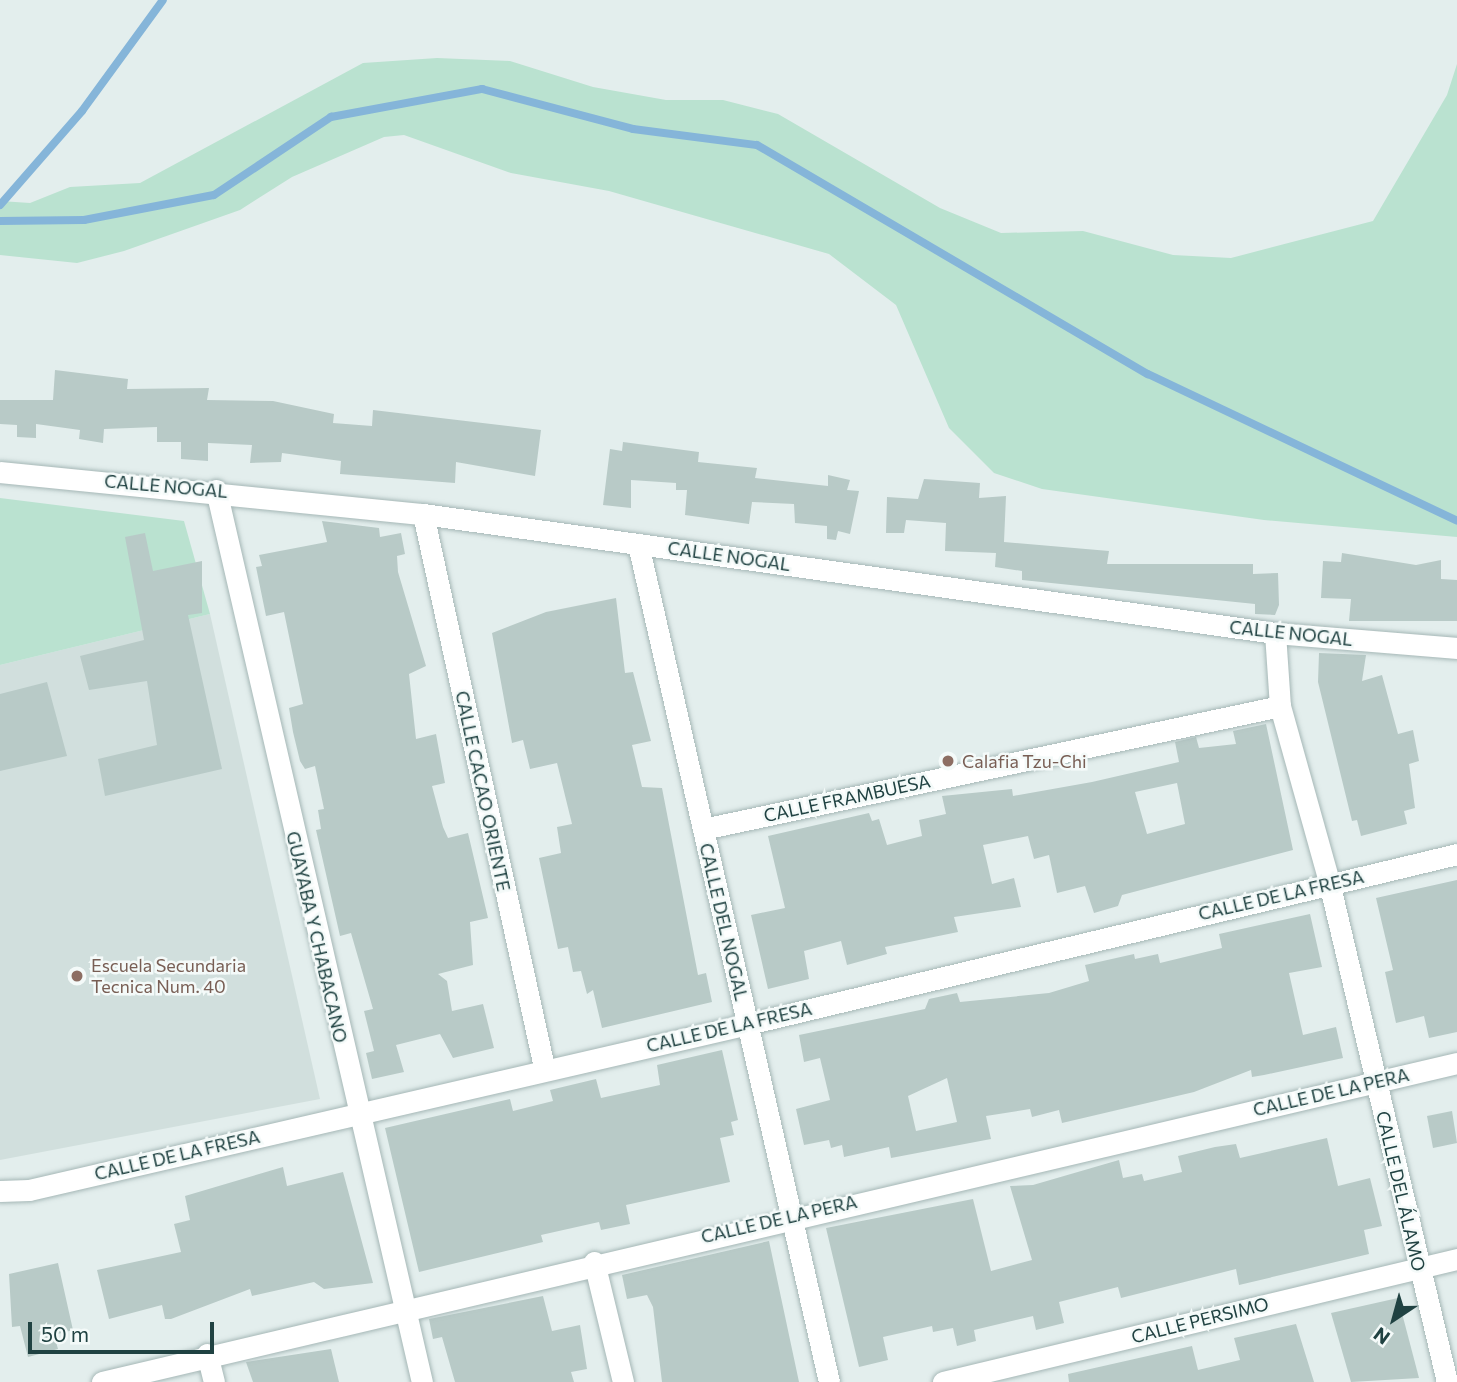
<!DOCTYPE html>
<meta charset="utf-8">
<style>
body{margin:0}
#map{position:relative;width:1457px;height:1382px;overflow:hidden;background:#e3eeed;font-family:Commissioner,sans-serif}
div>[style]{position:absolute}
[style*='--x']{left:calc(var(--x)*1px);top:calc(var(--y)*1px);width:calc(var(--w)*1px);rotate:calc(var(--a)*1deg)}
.built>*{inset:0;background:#d1dfdd}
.green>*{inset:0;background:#bae2d0}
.stream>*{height:8px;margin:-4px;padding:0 4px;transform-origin:4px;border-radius:4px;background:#85b5d9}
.building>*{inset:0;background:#b8cac7}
.roads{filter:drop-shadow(0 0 2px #a5b7b6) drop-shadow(0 0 2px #a5b7b6)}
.minor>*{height:21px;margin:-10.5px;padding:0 10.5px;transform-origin:10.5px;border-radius:10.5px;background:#fff}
.dots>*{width:19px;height:19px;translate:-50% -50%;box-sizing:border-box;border:4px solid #f4faf9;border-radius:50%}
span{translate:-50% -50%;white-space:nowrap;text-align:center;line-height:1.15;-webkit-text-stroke:5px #f4faf9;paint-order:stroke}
.street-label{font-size:18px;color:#204242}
.education-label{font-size:18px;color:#785e54}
.left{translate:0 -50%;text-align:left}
.north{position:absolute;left:1359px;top:1284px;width:70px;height:70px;-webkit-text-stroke:5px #f4faf9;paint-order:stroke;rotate:216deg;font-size:19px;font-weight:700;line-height:28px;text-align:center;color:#204242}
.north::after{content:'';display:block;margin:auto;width:24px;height:32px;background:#204242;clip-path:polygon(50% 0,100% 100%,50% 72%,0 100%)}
.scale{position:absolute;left:28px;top:1322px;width:186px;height:32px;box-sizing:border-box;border:4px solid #204242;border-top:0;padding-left:9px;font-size:21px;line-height:24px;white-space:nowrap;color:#204242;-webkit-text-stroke:5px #f4faf9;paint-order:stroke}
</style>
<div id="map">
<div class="built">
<div style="clip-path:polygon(210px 614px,320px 1099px,0 1160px,0 665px)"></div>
</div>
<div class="green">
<div style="clip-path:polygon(437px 58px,510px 61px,593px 87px,666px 100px,723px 100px,778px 114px,940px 208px,1001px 233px,1083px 231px,1173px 255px,1231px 258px,1373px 221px,1447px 95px,1457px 64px,1457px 537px,1264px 520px,1042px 489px,994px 473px,949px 428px,896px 305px,829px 254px,609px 191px,511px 173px,404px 135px,384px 137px,292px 177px,240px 210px,124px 251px,77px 263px,0 255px,0 201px,30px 203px,70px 187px,140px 183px,363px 63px)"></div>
<div style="clip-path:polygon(0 498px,184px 521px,210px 614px,0 665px)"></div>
</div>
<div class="stream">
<div style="--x:0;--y:205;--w:125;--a:-48.9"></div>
<div style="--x:82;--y:111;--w:137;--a:-53.9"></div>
<div style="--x:0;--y:221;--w:84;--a:-0.7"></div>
<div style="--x:84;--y:220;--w:132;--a:-10.9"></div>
<div style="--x:214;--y:195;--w:141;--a:-33.7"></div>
<div style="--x:331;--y:117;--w:154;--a:-10.5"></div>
<div style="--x:482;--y:89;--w:156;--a:14.8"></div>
<div style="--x:633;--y:129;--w:125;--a:7.4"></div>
<div style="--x:757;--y:145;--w:453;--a:30.4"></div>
<div style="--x:1148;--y:374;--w:342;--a:25.4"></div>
</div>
<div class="building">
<div style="clip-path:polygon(55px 370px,128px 379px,127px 389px,209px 388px,207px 400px,273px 401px,334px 414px,333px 423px,372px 426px,373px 410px,541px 430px,535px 476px,456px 462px,455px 483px,340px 474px,341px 461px,282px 453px,281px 462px,250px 463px,252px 445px,208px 443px,208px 461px,181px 459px,181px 442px,157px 442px,157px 427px,104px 429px,103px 443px,79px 439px,80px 430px,36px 424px,36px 438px,17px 437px,17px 425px,0 424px,0 400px,53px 400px)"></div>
<div style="clip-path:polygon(623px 442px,699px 452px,698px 462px,757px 468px,755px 478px,828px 486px,828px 475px,850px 480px,847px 490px,859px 491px,850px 534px,838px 531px,836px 540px,827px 539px,827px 526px,795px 523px,794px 504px,752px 502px,749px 524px,685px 515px,687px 490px,676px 490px,676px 483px,631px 480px,631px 508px,603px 505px,610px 449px,622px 451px)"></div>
<div style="clip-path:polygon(924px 479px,980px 483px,979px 498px,1006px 496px,1004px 542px,1109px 551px,1107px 564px,1253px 564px,1253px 574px,1278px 573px,1279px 605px,1275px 615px,1255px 614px,1255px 604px,1022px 580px,1022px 571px,995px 567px,996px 553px,945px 551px,946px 523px,906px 520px,904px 533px,886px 533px,887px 497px,918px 499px)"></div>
<div style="clip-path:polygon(322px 521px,379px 528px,380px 537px,401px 533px,405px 554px,397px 556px,398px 572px,426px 666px,409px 674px,416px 739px,436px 734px,445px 783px,432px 786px,443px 827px,448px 838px,468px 833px,488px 918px,470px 922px,473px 965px,438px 974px,447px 981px,452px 1011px,483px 1004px,494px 1048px,453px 1058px,440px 1034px,396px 1045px,404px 1072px,372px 1079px,366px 1053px,374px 1051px,364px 1011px,373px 1009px,351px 933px,340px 936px,316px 830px,321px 829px,318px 810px,324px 809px,315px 766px,305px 769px,300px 761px,293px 732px,289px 708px,303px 704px,284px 612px,266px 616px,256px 567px,262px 566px,259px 555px,327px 542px)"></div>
<div style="clip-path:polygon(145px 533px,153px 571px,202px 561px,202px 613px,188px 615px,222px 769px,105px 796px,98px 759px,157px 745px,147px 681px,89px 690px,80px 656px,144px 640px,125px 537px)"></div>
<div style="clip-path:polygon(1342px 553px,1416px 565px,1441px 560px,1441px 579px,1457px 580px,1457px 621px,1349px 621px,1351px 599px,1321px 598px,1323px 561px,1341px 562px)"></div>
<div style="clip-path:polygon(616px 598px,625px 673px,633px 672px,651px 741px,632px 745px,642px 787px,662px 788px,698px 975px,706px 973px,712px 1002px,602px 1028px,593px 990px,587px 994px,581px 971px,573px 972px,568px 947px,558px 949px,539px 858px,561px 853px,557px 827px,572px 824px,557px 763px,530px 769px,523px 740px,512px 743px,492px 633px,546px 612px)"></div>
<div style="clip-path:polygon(1319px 653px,1366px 655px,1362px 681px,1382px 675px,1398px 734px,1413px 730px,1419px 761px,1409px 764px,1415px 808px,1404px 811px,1407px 824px,1361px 836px,1357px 820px,1352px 821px,1318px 682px)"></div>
<div style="clip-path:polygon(47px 682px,67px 756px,0 771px,0 694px)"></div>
<div style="clip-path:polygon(evenodd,1266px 724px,1293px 850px,1122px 895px,1118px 906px,1094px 913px,1085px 886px,1057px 893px,1049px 855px,1034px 859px,1028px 836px,983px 845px,992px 884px,1014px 878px,1021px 907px,954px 917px,958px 932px,885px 947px,887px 954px,847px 965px,841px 941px,804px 951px,809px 979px,768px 989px,751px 915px,785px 908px,768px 836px,869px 813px,872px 821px,879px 819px,887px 845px,922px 836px,919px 820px,946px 814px,942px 796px,1012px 789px,1013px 796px,1092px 782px,1179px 762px,1175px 742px,1196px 737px,1199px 748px,1236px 744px,1233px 731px,1266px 724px,1177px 783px,1185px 824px,1147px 834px,1135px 792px,1177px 783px)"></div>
<div style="clip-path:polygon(1457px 880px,1457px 1032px,1429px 1038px,1424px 1016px,1396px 1023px,1385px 972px,1393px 970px,1376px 898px)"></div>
<div style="clip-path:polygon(evenodd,1310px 914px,1322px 967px,1289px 973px,1303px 1035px,1336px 1027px,1343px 1058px,1264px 1075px,1252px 1077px,1251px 1070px,1194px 1092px,1062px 1123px,1059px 1110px,1032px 1117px,1030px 1109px,986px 1116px,991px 1139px,891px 1158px,889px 1147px,844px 1157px,842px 1145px,831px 1148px,829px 1140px,804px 1145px,796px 1109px,830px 1100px,820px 1058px,804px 1062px,799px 1035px,925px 1009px,929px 999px,957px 993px,960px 1002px,1049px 993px,1089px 981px,1085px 965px,1134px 954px,1135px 959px,1158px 954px,1160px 963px,1222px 948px,1219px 934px,1310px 914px,947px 1078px,957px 1122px,916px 1131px,908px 1096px,947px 1078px)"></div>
<div style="clip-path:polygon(722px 1050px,738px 1120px,731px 1122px,734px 1135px,720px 1138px,730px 1182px,626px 1205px,630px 1224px,601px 1230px,599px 1222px,541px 1235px,543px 1242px,419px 1272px,385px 1128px,510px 1099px,513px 1111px,553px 1101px,550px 1090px,596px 1079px,601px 1098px,660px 1085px,657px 1065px)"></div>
<div style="clip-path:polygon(1452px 1111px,1457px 1143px,1433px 1148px,1427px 1116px)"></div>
<div style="clip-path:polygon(1327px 1138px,1338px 1186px,1370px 1178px,1382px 1226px,1364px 1230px,1369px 1254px,1239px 1285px,1236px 1269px,1121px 1298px,1118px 1287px,1059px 1302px,1064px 1323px,1036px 1330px,1033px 1316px,974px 1330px,976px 1341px,957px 1346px,953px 1328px,933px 1332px,932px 1326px,883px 1337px,888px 1360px,859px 1367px,826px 1228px,973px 1199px,991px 1271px,1032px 1260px,1010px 1186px,1033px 1185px,1119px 1160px,1123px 1178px,1142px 1174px,1144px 1181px,1182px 1172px,1178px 1156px,1215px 1147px,1236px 1144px,1240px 1158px)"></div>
<div style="clip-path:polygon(283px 1167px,287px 1186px,343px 1172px,373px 1283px,324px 1289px,314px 1282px,252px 1296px,250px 1289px,171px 1319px,165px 1319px,162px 1305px,109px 1319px,97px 1270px,181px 1252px,174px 1224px,190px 1220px,185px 1196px)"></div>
<div style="clip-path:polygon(769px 1241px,799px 1382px,662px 1382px,653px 1307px,647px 1295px,627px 1299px,622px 1275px)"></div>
<div style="clip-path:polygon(58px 1263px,73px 1330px,54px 1335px,58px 1349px,28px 1357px,20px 1326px,12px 1327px,9px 1274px)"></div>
<div style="clip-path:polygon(543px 1296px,552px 1331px,580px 1325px,587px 1369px,571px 1372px,574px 1382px,455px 1382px,442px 1337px,433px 1339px,429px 1319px)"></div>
<div style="clip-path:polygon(1398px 1298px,1419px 1378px,1351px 1382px,1331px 1313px)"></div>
<div style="clip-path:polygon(1296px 1324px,1314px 1382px,1069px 1382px,1068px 1374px,1192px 1346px,1198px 1370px,1240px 1360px,1234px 1338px)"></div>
<div style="clip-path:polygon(331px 1349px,339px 1382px,253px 1382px,246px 1362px)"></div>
</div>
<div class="roads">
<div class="minor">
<div style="--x:0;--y:472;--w:425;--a:5.7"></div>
<div style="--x:423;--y:514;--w:860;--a:7.95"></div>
<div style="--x:1275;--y:633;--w:183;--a:4.7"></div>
<div style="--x:216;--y:490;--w:915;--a:77"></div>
<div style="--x:423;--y:514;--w:566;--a:77.66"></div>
<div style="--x:638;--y:544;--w:859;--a:77.16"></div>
<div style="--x:1275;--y:633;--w:73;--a:86.1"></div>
<div style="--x:1280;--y:706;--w:183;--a:74.4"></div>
<div style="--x:1329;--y:882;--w:514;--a:76.72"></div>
<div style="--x:703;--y:829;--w:590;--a:-12.03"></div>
<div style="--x:0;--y:1191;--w:29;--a:-2"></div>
<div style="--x:29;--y:1190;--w:738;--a:-13"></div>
<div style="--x:748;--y:1024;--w:729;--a:-13.48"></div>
<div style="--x:594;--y:1262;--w:123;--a:76.4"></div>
<div style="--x:207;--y:1354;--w:29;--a:76"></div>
<div style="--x:102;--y:1382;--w:1392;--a:-13.25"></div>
<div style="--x:943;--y:1382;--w:529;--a:-13.46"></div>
</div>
</div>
<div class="dots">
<div style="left:948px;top:761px;background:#8d6e63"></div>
<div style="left:77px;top:976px;background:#8d6e63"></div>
</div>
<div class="street-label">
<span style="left:166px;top:486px;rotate:5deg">CALLE NOGAL</span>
<span style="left:729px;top:556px;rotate:8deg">CALLE NOGAL</span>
<span style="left:1291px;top:633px;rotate:6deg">CALLE NOGAL</span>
<span style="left:483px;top:791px;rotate:78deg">CALLE CACAO ORIENTE</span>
<span style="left:847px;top:798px;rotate:-12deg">CALLE FRAMBUESA</span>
<span style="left:1281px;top:895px;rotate:-13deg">CALLE DE LA FRESA</span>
<span style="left:724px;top:922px;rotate:77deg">CALLE DEL NOGAL</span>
<span style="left:317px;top:937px;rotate:77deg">GUAYABA Y CHABACANO</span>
<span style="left:729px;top:1027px;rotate:-13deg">CALLE DE LA FRESA</span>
<span style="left:1331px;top:1092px;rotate:-13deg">CALLE DE LA PERA</span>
<span style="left:177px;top:1155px;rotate:-13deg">CALLE DE LA FRESA</span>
<span style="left:1401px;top:1191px;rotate:77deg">CALLE DEL ÁLAMO</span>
<span style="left:779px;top:1219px;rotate:-13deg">CALLE DE LA PERA</span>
<span style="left:1200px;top:1320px;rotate:-14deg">CALLE PERSIMO</span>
</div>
<div class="education-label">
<span class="left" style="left:962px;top:761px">Calafia Tzu-Chi</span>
<span class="left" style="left:91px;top:976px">Escuela Secundaria<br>Tecnica Num. 40</span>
</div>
<div class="north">N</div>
<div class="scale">50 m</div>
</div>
